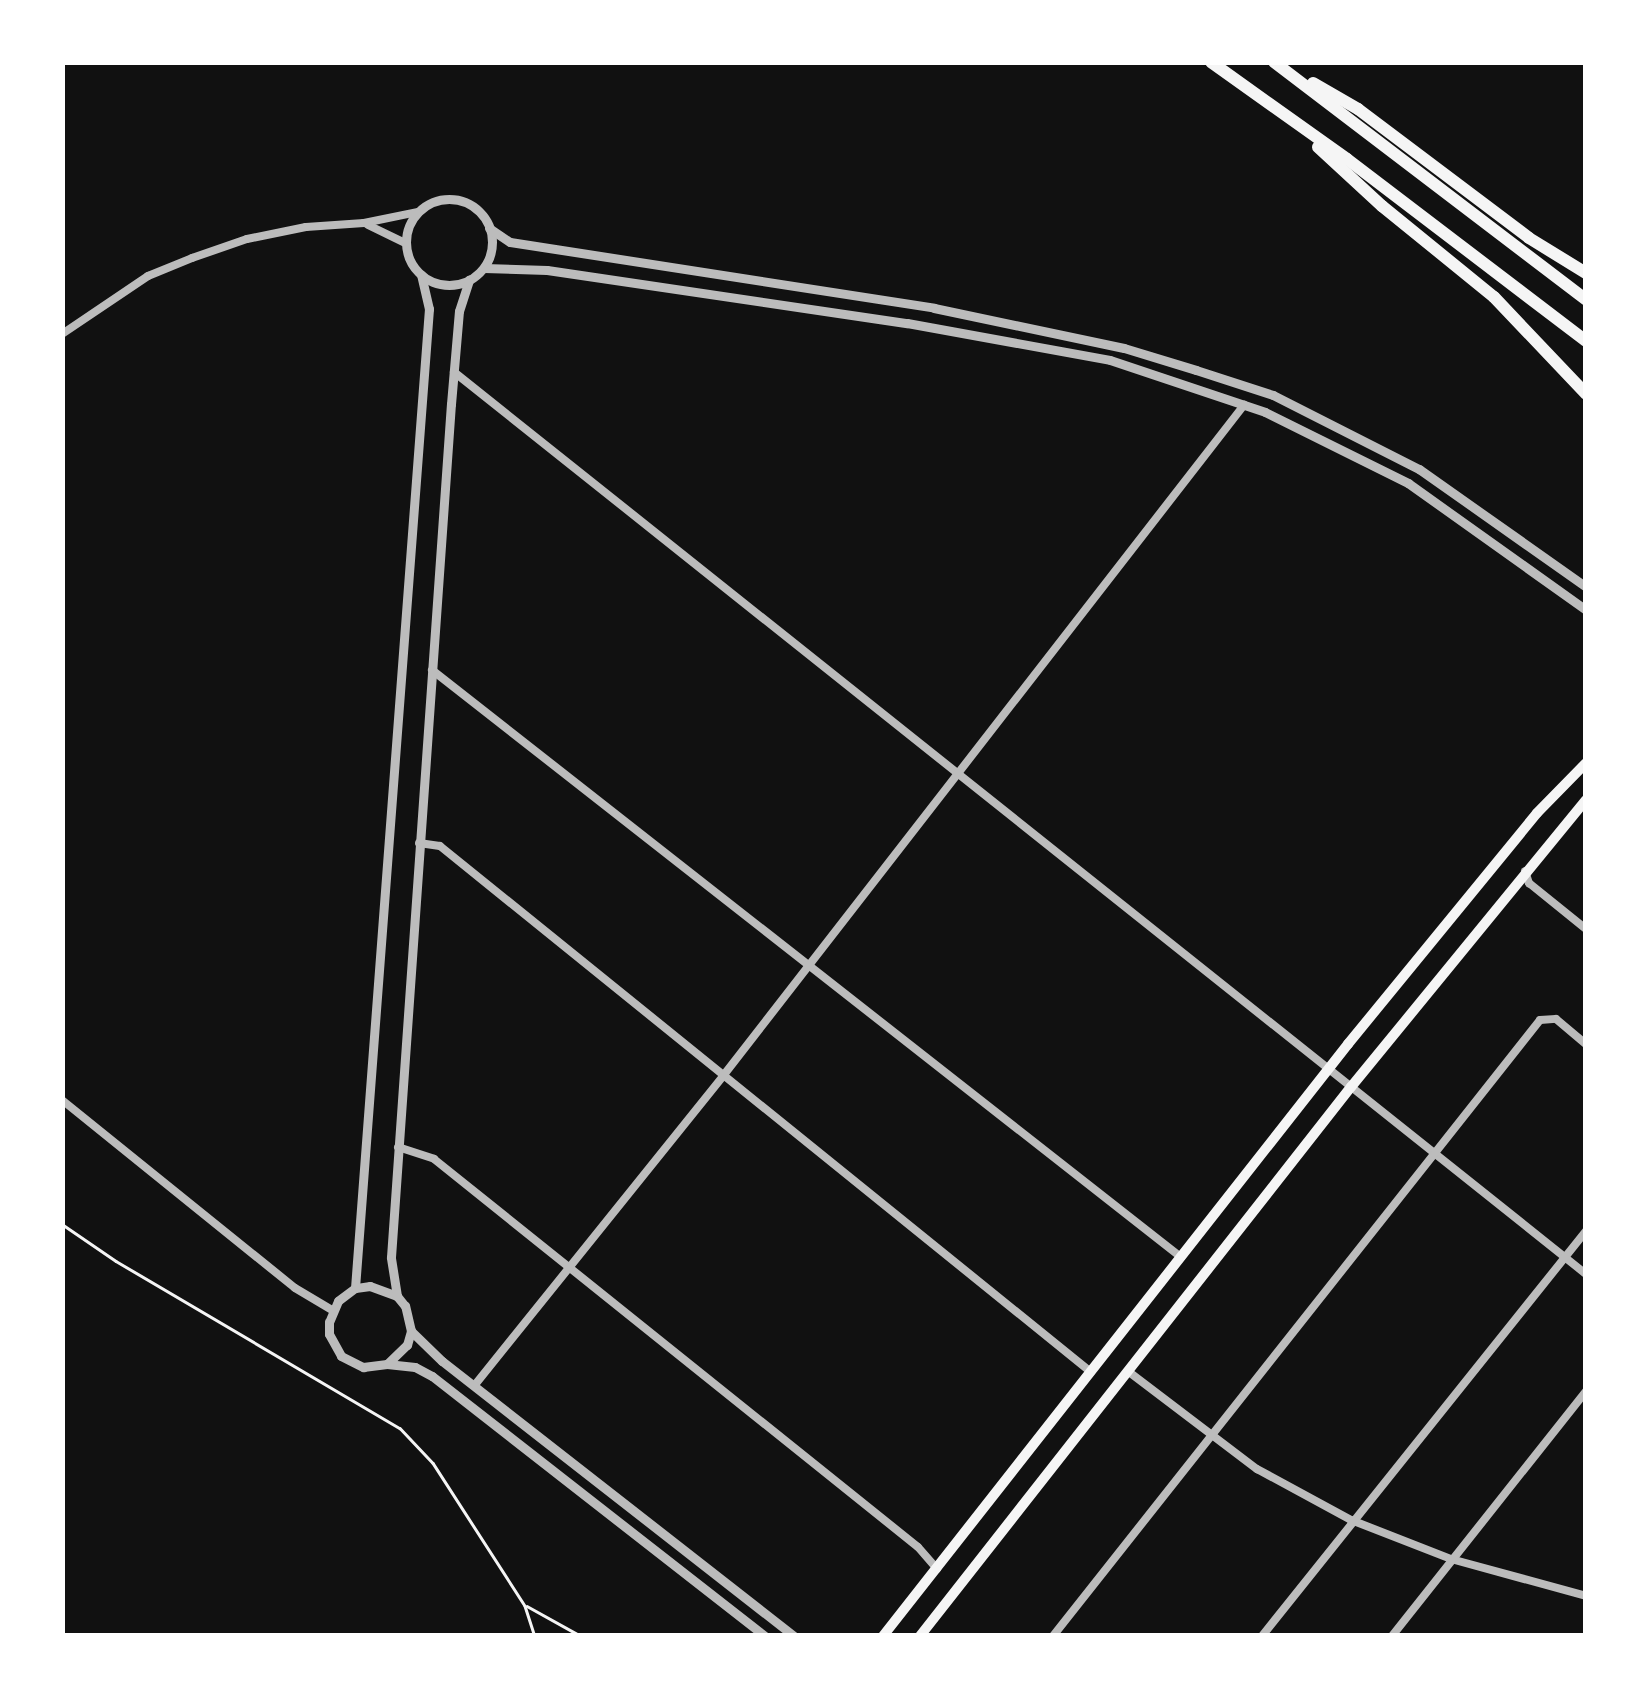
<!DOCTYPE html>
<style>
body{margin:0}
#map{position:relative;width:1648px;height:1698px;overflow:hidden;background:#111;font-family:Arial,sans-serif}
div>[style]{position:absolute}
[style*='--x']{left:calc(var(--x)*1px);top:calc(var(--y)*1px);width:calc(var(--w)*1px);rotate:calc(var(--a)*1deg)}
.path>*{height:2.5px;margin:-1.25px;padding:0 1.25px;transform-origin:1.25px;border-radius:1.25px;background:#f5f5f5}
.minor>*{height:8px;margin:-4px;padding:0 4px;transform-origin:4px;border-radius:4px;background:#bcbcbc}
.tertiary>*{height:9px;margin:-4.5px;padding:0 4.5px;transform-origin:4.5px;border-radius:4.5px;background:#bcbcbc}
.tertiary>.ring{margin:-4.5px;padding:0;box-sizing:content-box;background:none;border:9px solid #bcbcbc;border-radius:50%}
.secondary>*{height:10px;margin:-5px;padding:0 5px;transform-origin:5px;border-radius:5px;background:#f5f5f5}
.motorway>*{height:12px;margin:-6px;padding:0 6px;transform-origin:6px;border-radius:6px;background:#f5f5f5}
span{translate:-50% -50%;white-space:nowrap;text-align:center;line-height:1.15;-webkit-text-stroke:10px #fff;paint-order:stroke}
.frame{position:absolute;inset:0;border:65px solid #fff;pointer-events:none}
</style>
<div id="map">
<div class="path">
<div style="--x:62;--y:1224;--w:65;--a:34.4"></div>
<div style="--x:116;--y:1261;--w:329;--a:30.5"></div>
<div style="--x:400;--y:1428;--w:48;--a:46.7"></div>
<div style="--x:433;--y:1463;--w:170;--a:57.2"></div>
<div style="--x:525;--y:1606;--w:32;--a:72"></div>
<div style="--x:527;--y:1606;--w:62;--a:29.1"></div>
</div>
<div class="minor">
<div style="--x:368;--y:225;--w:41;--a:25.9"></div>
<div style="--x:62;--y:334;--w:104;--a:-34"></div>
<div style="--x:148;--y:276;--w:48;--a:-22.2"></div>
<div style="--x:192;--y:258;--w:58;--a:-19.1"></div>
<div style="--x:247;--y:239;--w:60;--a:-11.5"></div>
<div style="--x:306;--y:227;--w:58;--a:-3.9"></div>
<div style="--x:364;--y:223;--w:54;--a:-11.7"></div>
<div style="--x:454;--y:372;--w:1447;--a:38.55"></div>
<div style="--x:432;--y:670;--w:952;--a:38.09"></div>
<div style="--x:419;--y:843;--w:21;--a:8"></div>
<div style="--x:440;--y:846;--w:837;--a:38.94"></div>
<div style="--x:1525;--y:871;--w:13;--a:72"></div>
<div style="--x:1529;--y:883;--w:73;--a:38.9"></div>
<div style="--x:62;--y:1100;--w:299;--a:38.9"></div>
<div style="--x:295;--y:1288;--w:43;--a:30.7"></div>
<div style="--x:398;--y:1147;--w:38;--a:18"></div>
<div style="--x:434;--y:1159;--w:620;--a:38.72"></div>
<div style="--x:918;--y:1547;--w:29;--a:49"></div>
<div style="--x:1129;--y:1372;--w:161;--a:37.2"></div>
<div style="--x:1257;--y:1469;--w:107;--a:28.5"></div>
<div style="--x:1351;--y:1520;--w:107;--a:21.3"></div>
<div style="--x:1451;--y:1559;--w:140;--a:15.3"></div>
<div style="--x:474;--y:1386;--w:398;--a:-51.2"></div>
<div style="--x:723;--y:1076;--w:850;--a:-52.17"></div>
<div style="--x:1053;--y:1636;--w:785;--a:-51.67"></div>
<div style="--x:1540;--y:1020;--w:16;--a:-4"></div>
<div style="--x:1556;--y:1019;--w:39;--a:40"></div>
<div style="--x:1262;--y:1636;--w:519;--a:-51.34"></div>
<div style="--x:1392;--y:1636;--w:313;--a:-51.6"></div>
</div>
<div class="tertiary">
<div class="ring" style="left:406px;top:199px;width:77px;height:77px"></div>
<div style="--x:489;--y:228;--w:25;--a:34"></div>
<div style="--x:510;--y:242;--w:429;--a:8.8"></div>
<div style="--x:934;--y:308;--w:194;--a:11.9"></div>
<div style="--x:1124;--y:348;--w:75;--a:17"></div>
<div style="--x:1196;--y:370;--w:81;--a:18"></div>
<div style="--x:1273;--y:395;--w:164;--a:26.9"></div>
<div style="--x:1419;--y:469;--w:204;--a:35.2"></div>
<div style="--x:484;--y:268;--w:63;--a:1.8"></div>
<div style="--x:547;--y:270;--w:364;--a:8.4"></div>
<div style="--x:907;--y:323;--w:206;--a:10.3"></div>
<div style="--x:1110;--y:360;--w:163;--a:18.5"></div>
<div style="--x:1265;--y:412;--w:160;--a:26.4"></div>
<div style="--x:1408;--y:483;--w:219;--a:35.5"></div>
<div style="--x:355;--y:1288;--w:982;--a:-85.68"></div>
<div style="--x:429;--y:309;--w:35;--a:-103"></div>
<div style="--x:397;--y:1296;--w:29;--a:-160"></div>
<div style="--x:370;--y:1286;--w:15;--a:172"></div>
<div style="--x:355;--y:1288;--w:21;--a:143"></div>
<div style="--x:338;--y:1301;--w:23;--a:113"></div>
<div style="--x:329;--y:1322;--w:12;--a:90"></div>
<div style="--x:329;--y:1334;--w:25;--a:61"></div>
<div style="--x:341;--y:1356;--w:25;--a:27"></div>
<div style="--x:363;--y:1367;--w:24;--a:-7"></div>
<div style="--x:387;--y:1364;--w:28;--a:-44"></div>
<div style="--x:407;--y:1345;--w:15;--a:-74"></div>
<div style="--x:411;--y:1331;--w:26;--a:-103"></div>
<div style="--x:405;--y:1306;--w:13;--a:-129"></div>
<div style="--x:397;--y:1296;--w:39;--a:-99"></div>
<div style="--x:391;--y:1257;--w:855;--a:-85.98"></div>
<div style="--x:451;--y:404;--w:93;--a:-85.1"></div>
<div style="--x:459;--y:311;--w:33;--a:-72"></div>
<div style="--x:411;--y:1331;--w:43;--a:44.1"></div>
<div style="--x:442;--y:1361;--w:447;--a:38"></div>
<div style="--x:387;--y:1364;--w:28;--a:6"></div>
<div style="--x:415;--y:1367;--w:19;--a:28"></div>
<div style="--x:432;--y:1376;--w:422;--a:38"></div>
</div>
<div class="secondary">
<div style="--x:883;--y:1636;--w:753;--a:-51.85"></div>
<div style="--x:1348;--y:1044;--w:298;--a:-50.7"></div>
<div style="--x:1537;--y:813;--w:70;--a:-45.6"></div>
<div style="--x:920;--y:1636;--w:698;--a:-51.87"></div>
<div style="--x:1351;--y:1087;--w:371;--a:-50.7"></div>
</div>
<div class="motorway">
<div style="--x:1211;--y:62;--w:167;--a:35.5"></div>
<div style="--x:1347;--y:159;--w:300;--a:37.3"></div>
<div style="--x:1274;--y:62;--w:392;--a:37.3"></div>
<div style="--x:1313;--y:83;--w:52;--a:30"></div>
<div style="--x:1358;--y:109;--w:214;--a:37"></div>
<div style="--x:1529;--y:238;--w:67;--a:31.6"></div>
<div style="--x:1318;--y:147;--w:87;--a:42.7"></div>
<div style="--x:1382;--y:206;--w:144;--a:39.1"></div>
<div style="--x:1494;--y:297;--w:134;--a:46.5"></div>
</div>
<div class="frame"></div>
</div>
